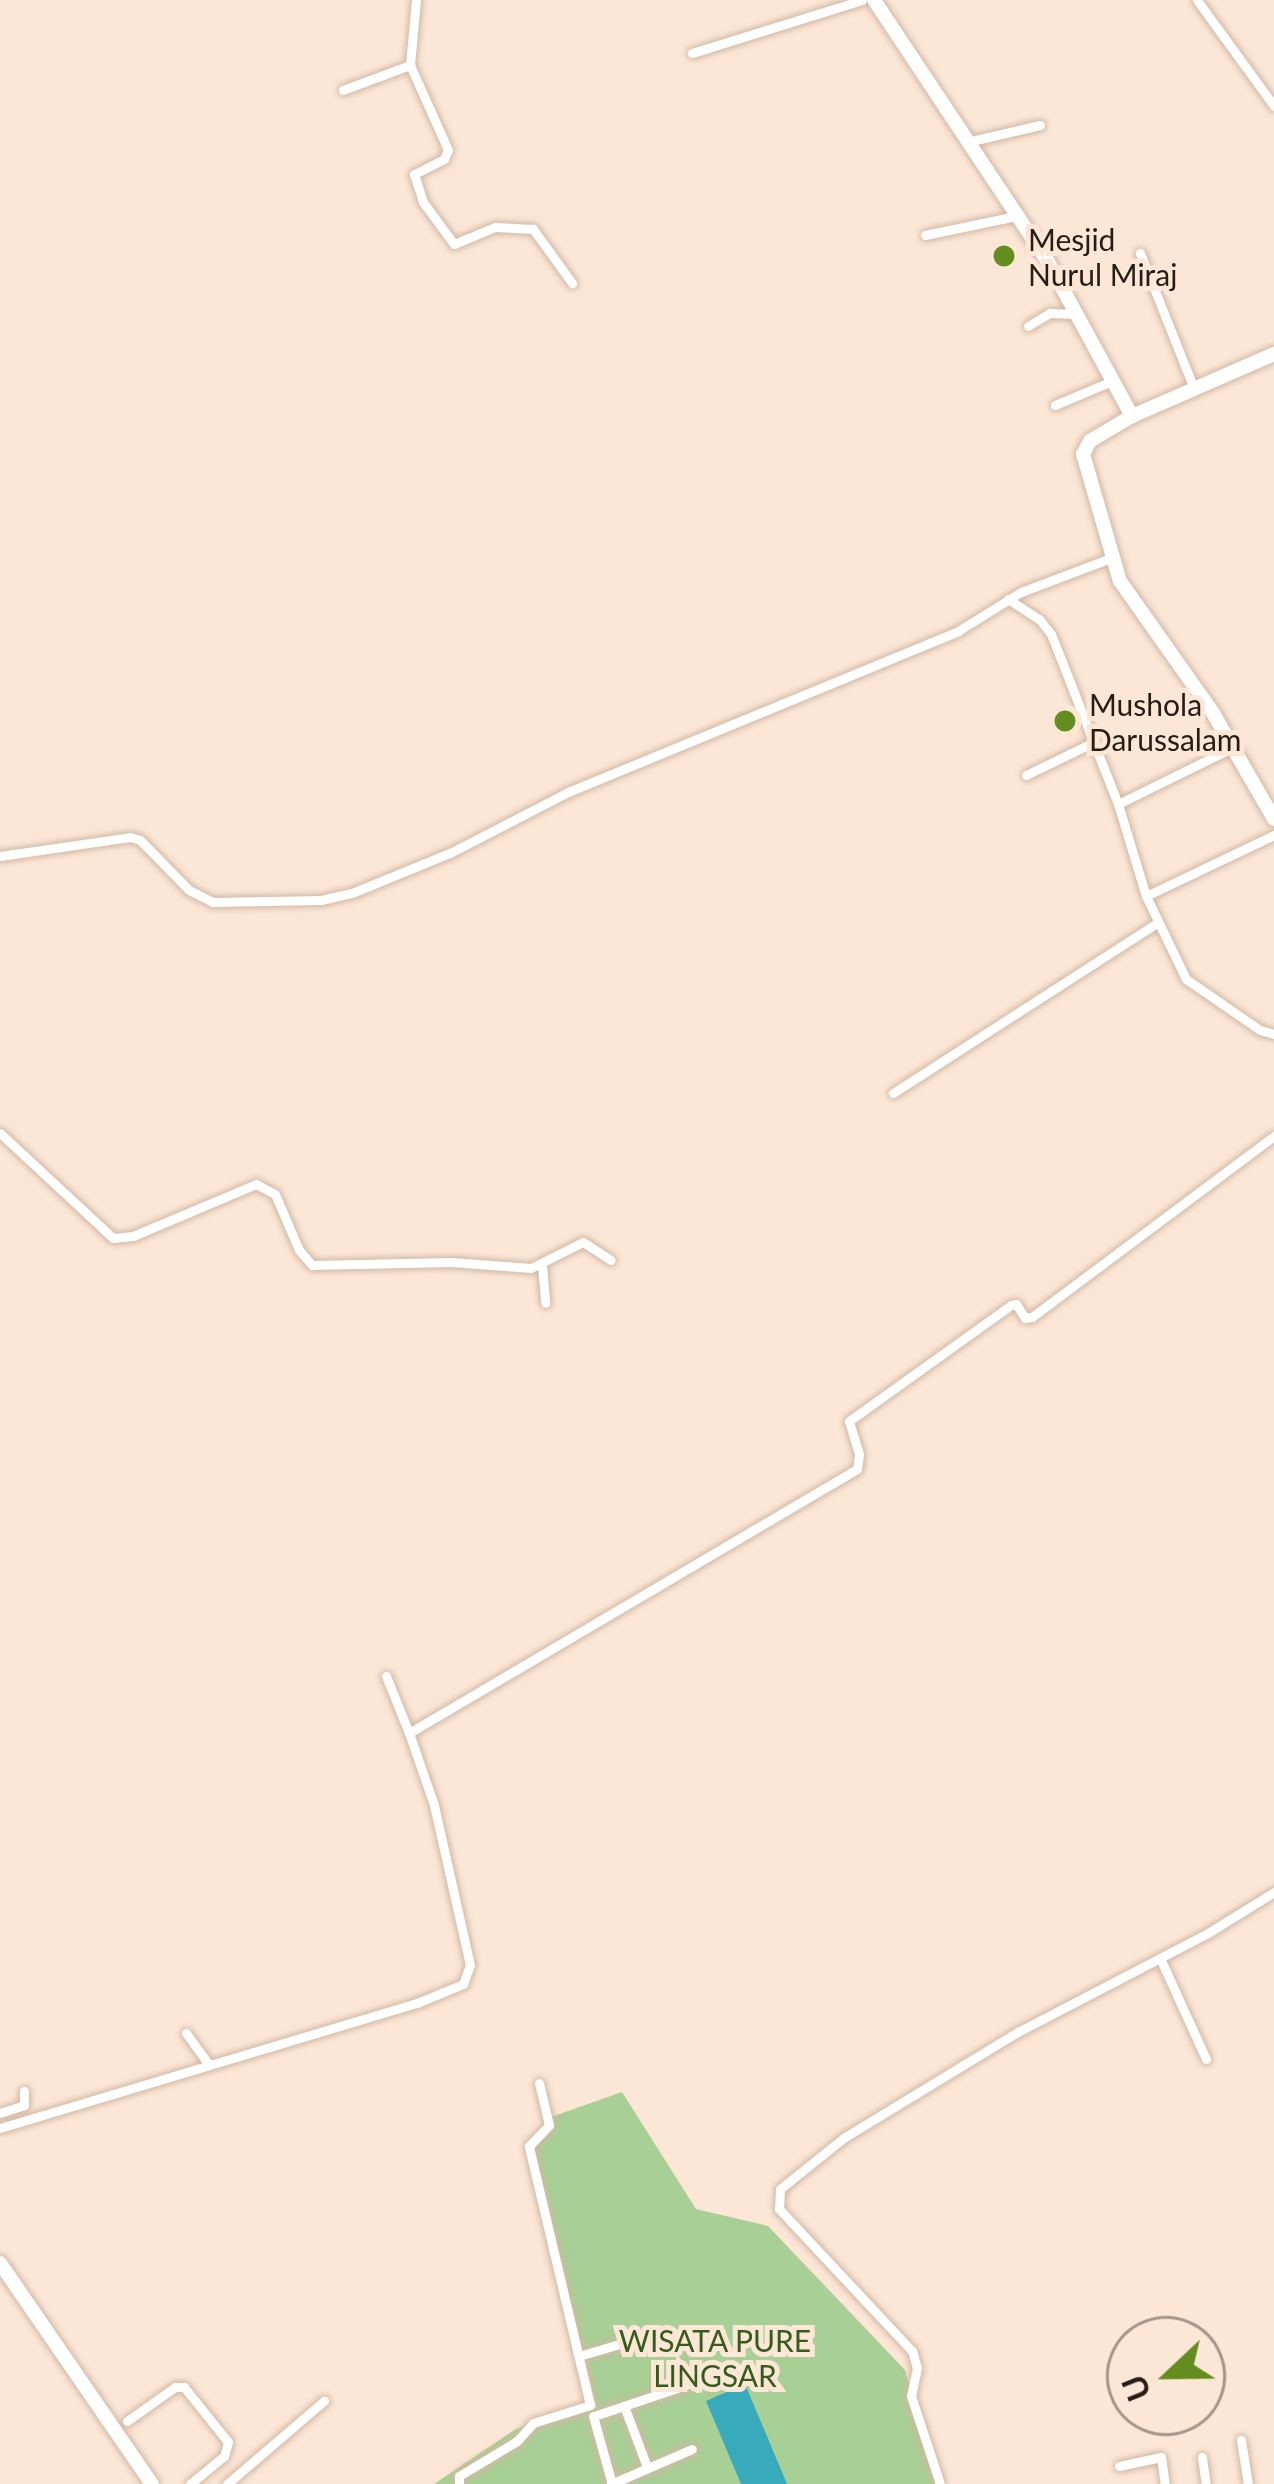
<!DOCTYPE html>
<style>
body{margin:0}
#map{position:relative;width:1274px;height:2484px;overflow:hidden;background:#fce7d7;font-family:Lato,sans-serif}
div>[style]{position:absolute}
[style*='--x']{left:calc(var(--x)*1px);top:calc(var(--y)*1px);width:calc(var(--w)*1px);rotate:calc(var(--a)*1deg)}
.green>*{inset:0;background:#a8cf95}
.water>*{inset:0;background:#37aabb}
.roads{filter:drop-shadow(0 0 3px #d2b8a4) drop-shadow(0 0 3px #d2b8a4)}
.street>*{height:9px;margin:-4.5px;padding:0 4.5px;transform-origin:4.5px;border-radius:4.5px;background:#fff}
.secondary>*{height:14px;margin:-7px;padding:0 7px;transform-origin:7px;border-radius:7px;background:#fff}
.dots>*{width:33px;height:33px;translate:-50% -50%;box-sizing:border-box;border:6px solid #fce7d7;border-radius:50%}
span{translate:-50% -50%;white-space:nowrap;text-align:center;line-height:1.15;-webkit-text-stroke:10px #fce7d7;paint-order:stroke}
.poi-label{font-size:30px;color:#261c15}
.left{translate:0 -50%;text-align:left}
.park-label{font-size:30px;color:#345c1a}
.north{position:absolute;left:1106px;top:2316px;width:120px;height:120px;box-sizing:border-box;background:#fce7d7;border:3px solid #a69689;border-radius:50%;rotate:248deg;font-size:33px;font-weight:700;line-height:48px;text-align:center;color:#261c15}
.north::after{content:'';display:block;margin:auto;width:42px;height:54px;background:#638e1f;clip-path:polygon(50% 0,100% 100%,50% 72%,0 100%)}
</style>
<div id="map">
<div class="green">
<div style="clip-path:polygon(622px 2092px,696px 2209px,768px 2226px,905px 2370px,938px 2484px,434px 2484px,516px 2429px,597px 2408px,533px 2152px,551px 2117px)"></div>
</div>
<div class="water">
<div style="clip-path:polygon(745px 2384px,787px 2484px,741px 2484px,706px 2401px)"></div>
</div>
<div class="roads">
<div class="street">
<div style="--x:416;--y:0;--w:65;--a:95.3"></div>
<div style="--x:410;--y:65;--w:93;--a:65.9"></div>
<div style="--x:448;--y:150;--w:10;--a:114"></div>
<div style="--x:444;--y:159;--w:34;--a:153"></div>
<div style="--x:414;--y:174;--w:29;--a:72"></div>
<div style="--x:423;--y:202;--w:52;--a:53.6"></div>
<div style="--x:454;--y:244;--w:44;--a:-22.5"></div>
<div style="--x:495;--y:227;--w:38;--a:3"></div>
<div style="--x:533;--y:229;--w:67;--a:54.2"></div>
<div style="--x:1197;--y:0;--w:131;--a:54"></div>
<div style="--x:692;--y:53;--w:178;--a:-17.3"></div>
<div style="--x:343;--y:90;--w:72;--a:-20.5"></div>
<div style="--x:967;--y:142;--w:75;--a:-13.1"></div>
<div style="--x:925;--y:235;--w:93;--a:-11.8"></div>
<div style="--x:1140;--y:253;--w:146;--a:68.3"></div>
<div style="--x:1028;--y:326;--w:26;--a:-31"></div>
<div style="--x:1050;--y:313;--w:26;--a:2"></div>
<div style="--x:1055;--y:405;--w:62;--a:-22.8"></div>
<div style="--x:1008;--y:599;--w:37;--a:33"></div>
<div style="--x:1039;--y:619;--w:19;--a:51"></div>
<div style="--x:1051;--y:634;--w:183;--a:68.5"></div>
<div style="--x:1118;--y:804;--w:96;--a:73.1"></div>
<div style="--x:1146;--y:896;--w:92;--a:64.3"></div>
<div style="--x:1186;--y:979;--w:90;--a:34.6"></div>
<div style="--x:1260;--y:1030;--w:15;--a:16"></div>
<div style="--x:1026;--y:775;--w:73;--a:-25.9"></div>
<div style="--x:1118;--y:804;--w:129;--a:-26.2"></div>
<div style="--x:0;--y:856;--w:131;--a:-8.3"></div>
<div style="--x:130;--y:837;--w:10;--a:17"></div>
<div style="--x:140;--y:840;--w:70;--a:45.6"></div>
<div style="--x:189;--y:890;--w:27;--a:27"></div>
<div style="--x:213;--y:902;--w:108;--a:-1.1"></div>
<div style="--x:321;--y:900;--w:32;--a:-13"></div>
<div style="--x:352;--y:893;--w:108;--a:-22.3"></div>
<div style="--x:452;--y:852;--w:131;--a:-27.3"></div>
<div style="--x:568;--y:792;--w:422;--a:-22.4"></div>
<div style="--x:958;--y:631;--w:74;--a:-31.8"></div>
<div style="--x:1021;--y:592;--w:96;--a:-20.7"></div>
<div style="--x:1146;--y:896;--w:142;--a:-25.5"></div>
<div style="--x:893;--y:1093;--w:314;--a:-32.8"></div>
<div style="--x:0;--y:1133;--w:154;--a:42.9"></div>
<div style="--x:113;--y:1238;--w:20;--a:-6"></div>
<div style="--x:133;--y:1236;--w:134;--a:-22.9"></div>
<div style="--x:256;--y:1184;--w:21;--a:28"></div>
<div style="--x:275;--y:1194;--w:61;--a:66.8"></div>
<div style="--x:299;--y:1250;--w:20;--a:49"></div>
<div style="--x:312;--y:1265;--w:139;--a:-1.2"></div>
<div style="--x:451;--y:1262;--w:80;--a:4.3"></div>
<div style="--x:531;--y:1268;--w:58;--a:-26.6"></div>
<div style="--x:583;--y:1242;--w:33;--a:33"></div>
<div style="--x:542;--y:1265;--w:38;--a:85"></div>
<div style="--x:386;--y:1676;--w:61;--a:68"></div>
<div style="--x:1160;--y:1958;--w:111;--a:65.5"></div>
<div style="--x:186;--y:2033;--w:37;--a:54"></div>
<div style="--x:0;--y:2113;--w:25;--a:-18"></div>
<div style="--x:24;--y:2105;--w:14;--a:-90"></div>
<div style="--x:0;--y:2128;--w:435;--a:-16.7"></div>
<div style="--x:417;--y:2003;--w:50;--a:-22.4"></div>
<div style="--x:463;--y:1984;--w:20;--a:-70"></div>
<div style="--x:470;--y:1965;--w:164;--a:-102.7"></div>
<div style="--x:434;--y:1805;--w:76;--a:-109.1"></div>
<div style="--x:409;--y:1733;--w:520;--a:-30.51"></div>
<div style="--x:857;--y:1469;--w:15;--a:-82"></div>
<div style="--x:859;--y:1454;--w:34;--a:-107"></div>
<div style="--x:849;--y:1421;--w:199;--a:-35.6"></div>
<div style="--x:1011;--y:1305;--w:5;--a:-11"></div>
<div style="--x:1016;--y:1304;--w:17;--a:57"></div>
<div style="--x:1025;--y:1318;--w:7;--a:-8"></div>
<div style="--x:1032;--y:1317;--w:302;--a:-36.8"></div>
<div style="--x:579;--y:2356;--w:80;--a:-16.6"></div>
<div style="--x:624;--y:2406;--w:65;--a:69.3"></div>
<div style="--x:593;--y:2416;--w:71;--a:74.4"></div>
<div style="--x:594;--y:2416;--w:97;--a:-18.6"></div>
<div style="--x:127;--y:2421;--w:59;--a:-35.3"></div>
<div style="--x:175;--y:2387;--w:9;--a:0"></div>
<div style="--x:184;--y:2387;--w:70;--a:51.3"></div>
<div style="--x:228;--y:2442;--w:15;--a:106"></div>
<div style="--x:224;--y:2456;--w:44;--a:140.5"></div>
<div style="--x:1241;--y:2440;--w:45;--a:81"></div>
<div style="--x:1202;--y:2457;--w:27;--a:82"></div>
<div style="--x:1119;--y:2466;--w:43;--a:-12.1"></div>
<div style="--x:1161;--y:2457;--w:27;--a:82"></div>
<div style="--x:227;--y:2484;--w:128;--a:-40.6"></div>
<div style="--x:459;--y:2484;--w:8;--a:-90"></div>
<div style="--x:459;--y:2476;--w:68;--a:-31.1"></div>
<div style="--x:517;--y:2441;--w:24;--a:-48"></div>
<div style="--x:533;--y:2423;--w:60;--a:-17.5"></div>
<div style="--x:590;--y:2405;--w:266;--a:-103.3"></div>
<div style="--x:529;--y:2146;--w:29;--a:-46"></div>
<div style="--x:549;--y:2125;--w:43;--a:-103.4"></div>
<div style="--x:611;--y:2484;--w:88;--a:-23.4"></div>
<div style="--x:940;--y:2484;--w:93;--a:-108.2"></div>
<div style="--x:911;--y:2396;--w:29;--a:-78"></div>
<div style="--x:917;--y:2368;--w:18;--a:-106"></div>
<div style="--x:912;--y:2351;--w:195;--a:-133.1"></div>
<div style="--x:779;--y:2209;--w:20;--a:-87"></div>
<div style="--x:780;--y:2189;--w:83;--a:-38.7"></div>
<div style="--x:845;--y:2137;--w:202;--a:-31.3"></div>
<div style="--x:1018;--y:2032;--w:214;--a:-27.5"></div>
<div style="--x:1208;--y:1933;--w:78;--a:-31.8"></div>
</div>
<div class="secondary">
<div style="--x:874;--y:0;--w:312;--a:56.4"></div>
<div style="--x:1047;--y:260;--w:178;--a:61.4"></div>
<div style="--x:1274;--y:354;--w:155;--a:156.4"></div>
<div style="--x:1132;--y:416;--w:49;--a:149.2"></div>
<div style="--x:1090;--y:441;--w:15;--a:118"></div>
<div style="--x:1083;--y:454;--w:132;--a:73.8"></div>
<div style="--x:1120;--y:581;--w:161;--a:54.8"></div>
<div style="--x:1213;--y:713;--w:122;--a:60.1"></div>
<div style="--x:0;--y:2263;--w:268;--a:55.5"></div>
</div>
</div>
<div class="dots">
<div style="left:1004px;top:256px;background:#638e1f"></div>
<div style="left:1065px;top:721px;background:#638e1f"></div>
</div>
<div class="poi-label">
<span class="left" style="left:1028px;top:256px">Mesjid<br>Nurul Miraj</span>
<span class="left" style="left:1089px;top:721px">Mushola<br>Darussalam</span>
</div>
<div class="park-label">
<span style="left:715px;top:2357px">WISATA PURE<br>LINGSAR</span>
</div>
<div class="north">U</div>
</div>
